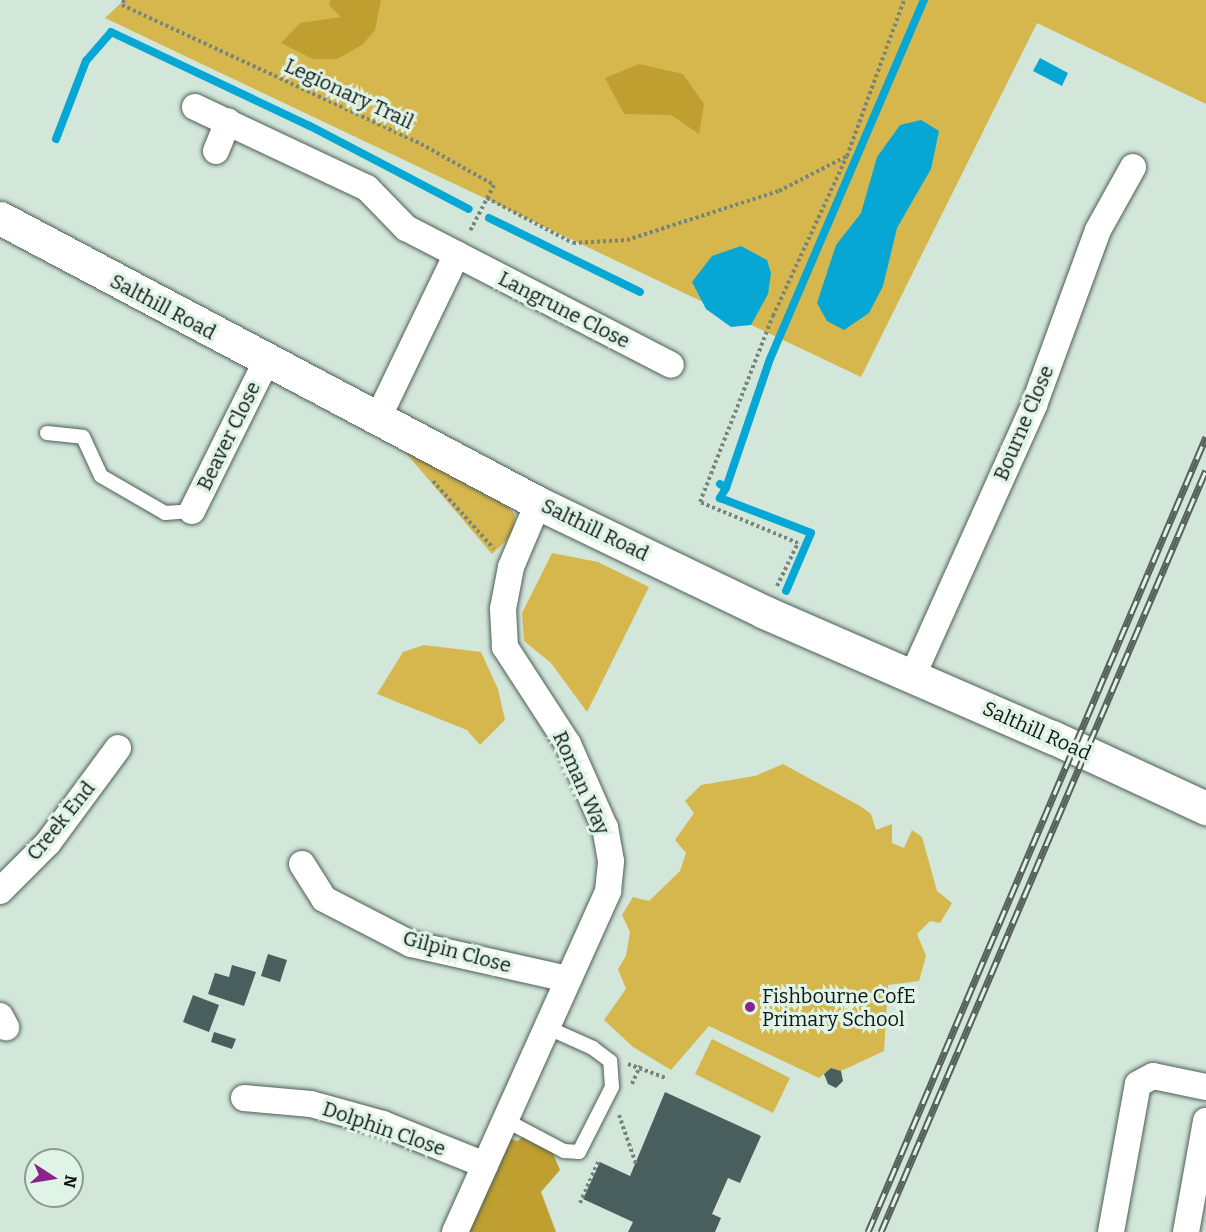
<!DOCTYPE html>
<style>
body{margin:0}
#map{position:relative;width:1206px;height:1232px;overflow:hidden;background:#d2e6da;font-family:Bitter,serif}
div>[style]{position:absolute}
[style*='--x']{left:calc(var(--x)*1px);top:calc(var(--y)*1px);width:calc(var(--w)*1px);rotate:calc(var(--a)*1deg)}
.green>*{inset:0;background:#d6b74e}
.forest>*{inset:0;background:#be9f30}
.water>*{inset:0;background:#06a7d5}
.stream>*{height:8px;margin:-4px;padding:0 4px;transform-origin:4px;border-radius:4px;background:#06a7d5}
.building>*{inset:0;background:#495f5e}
.path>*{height:4px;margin-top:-2px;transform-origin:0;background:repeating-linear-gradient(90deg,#77857d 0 3px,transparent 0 6px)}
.roads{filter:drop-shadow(0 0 2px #4e5f55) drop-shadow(0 0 2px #4e5f55)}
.lane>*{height:14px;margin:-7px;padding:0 7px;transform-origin:7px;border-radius:7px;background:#fff}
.street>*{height:26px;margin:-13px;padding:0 13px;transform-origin:13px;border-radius:13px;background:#fff}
.secondary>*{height:33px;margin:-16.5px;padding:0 16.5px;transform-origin:16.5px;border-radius:16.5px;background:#fff}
.rail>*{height:7px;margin-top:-3.5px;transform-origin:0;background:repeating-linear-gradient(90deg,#dff3e7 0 14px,#55615a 0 28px);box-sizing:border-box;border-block:2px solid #55615a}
.dots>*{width:16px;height:16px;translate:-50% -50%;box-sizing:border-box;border:3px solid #dff3e7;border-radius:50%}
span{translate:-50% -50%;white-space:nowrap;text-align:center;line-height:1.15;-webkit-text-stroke:6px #dff3e7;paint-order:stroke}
.street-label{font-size:20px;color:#101713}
.poi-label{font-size:20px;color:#101713}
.left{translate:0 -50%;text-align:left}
.north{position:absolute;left:24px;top:1148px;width:60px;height:60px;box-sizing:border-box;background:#dff3e7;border:2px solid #8c9b92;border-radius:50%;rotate:102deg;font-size:16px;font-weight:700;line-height:24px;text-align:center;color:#101713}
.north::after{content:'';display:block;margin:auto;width:21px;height:27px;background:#89248c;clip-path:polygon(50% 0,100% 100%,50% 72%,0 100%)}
</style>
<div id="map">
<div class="green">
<div style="clip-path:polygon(124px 0,1206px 0,1206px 104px,1037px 23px,861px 377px,105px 18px)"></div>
<div style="clip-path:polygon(400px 446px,503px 500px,515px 515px,513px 534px,492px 554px)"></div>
<div style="clip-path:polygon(552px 553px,598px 562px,649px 587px,587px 712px,551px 663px,524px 641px,522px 613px)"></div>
<div style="clip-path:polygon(424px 645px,481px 652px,498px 689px,505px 720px,480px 745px,467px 730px,377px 694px,403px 652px)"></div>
<div style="clip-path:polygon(783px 764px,860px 806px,871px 814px,876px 830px,892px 824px,892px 843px,904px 848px,912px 830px,922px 837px,937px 891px,952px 903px,940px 923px,930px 921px,917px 934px,926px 956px,919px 981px,888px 985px,884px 1051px,841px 1071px,831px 1068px,819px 1078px,709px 1026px,671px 1070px,633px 1047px,604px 1020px,626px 989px,618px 969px,626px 956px,630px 932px,622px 915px,633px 897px,649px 901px,680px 871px,686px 853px,675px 840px,694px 813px,685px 801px,701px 785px,755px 776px)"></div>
<div style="clip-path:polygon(712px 1039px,790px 1078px,773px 1113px,695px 1074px)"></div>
</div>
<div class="forest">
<div style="clip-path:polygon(330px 0,381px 0,375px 30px,362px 45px,337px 59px,313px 59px,281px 43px,300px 23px,341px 17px,329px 5px)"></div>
<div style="clip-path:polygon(639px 64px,683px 74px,704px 104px,699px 134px,671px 115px,624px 114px,605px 78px)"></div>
<div style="clip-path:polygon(533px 1126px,552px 1151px,560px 1170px,541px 1192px,556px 1232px,446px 1232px,508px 1138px,518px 1141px)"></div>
</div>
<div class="water">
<div style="clip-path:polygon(1040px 58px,1068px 73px,1062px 86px,1033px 71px)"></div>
<div style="clip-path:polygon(921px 120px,939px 131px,931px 169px,897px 228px,883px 286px,869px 313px,844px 330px,827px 321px,817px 303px,836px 245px,861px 213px,877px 157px,900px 125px)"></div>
<div style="clip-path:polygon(741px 246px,767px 260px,771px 273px,768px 294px,751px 325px,731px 327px,706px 309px,692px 282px,712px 256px)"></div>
</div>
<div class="stream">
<div style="--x:56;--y:139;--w:84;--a:-69"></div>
<div style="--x:86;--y:61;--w:38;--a:-49"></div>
<div style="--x:111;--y:32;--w:220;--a:25.3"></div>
<div style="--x:310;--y:126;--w:179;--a:27.6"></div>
<div style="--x:489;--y:218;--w:168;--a:26.1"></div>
<div style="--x:720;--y:484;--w:7;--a:34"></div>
<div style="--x:726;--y:488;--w:136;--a:-71.2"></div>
<div style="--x:770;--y:359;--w:391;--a:-66.8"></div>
<div style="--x:726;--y:488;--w:12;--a:121"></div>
<div style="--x:720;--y:498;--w:97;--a:21"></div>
<div style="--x:811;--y:533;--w:63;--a:113.3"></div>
</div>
<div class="building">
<div style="clip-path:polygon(268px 954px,287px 960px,280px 982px,261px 976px)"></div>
<div style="clip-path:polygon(232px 965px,256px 972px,244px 1006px,208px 994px,215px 973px,229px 977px)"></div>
<div style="clip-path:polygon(193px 995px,219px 1005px,209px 1032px,183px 1022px)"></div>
<div style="clip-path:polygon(214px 1032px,236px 1039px,232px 1049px,211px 1042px)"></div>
<div style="clip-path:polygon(831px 1068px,841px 1071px,843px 1081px,836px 1088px,828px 1084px,824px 1074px)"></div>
<div style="clip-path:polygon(665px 1092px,761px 1136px,740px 1183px,728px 1178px,712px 1214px,721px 1218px,715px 1232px,628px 1232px,633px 1222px,583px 1199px,600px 1162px,630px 1176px)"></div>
</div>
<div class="path">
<div style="--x:124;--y:0;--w:5;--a:112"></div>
<div style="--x:122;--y:5;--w:330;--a:24.9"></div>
<div style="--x:421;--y:144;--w:84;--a:29.3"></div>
<div style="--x:494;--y:185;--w:54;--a:117.5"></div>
<div style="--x:487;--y:198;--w:97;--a:27.6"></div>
<div style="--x:573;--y:243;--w:54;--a:-3.2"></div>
<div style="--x:627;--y:240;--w:160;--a:-17.9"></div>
<div style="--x:779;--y:191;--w:76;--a:-27.2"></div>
<div style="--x:847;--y:156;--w:166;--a:-69.9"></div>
<div style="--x:433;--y:481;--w:91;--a:48.1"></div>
<div style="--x:777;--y:586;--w:48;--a:-64"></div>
<div style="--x:798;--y:543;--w:106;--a:-157.3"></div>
<div style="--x:700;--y:502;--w:200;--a:-68.6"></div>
<div style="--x:773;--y:316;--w:176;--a:-65.2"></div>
<div style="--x:628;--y:1064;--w:40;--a:20.2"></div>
<div style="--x:632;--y:1084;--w:20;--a:-66"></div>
<div style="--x:619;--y:1115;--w:52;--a:70.9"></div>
<div style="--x:580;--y:1203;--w:47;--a:-66.2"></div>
</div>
<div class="roads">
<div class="lane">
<div style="--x:47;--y:433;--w:36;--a:6"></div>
<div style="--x:83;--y:437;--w:43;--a:65.2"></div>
<div style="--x:101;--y:476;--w:74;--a:30"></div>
<div style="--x:165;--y:513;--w:27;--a:-4"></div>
<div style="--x:505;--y:1120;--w:67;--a:27.7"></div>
<div style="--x:564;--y:1151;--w:15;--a:4"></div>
<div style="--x:579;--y:1152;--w:73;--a:-63.1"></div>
<div style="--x:612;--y:1087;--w:26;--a:-94"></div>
<div style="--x:610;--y:1061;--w:21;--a:-143"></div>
<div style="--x:593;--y:1048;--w:51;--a:-155.9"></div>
</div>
<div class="street">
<div style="--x:195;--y:107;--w:190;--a:25.2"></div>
<div style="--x:367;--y:188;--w:56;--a:45.7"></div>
<div style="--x:406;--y:228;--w:298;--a:27.3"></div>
<div style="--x:216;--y:151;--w:32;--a:-68"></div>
<div style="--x:377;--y:420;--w:184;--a:-64.3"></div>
<div style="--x:192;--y:511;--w:166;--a:-63.6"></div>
<div style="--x:912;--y:677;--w:298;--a:-65.8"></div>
<div style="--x:1034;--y:405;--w:186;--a:-69.9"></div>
<div style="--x:1098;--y:230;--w:72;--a:-60.9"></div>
<div style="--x:302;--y:864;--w:41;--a:57.8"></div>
<div style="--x:324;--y:899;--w:98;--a:27.3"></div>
<div style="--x:411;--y:944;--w:160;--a:12.6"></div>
<div style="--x:0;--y:891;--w:68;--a:-45"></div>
<div style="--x:48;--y:843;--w:118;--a:-53.6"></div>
<div style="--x:0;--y:1016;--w:13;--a:61"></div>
<div style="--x:244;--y:1098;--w:67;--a:5.1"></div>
<div style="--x:311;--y:1104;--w:75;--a:15.5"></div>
<div style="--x:383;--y:1124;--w:110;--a:21.9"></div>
<div style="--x:455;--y:1232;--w:374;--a:-65.8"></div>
<div style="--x:608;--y:891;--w:30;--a:-84"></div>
<div style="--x:611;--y:861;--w:34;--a:-100"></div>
<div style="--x:605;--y:828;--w:92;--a:-113.8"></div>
<div style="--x:568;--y:744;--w:116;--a:-123"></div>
<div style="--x:505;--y:647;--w:38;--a:-93"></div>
<div style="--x:503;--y:609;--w:43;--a:-79.2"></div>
<div style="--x:511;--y:567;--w:69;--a:-67.1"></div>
<div style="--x:1111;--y:1232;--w:150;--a:-79.7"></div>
<div style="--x:1138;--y:1084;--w:17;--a:-28"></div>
<div style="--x:1153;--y:1076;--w:54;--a:11.7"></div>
<div style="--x:1186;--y:1232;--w:113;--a:-79.8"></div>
</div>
<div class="secondary">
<div style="--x:0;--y:218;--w:609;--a:27.91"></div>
<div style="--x:538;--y:503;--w:251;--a:25.7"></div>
<div style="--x:764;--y:612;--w:314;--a:23.5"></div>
<div style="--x:1052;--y:737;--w:170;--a:24.8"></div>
</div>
</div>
<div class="rail">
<div style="--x:868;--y:1232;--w:864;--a:-66.97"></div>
<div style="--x:881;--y:1232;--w:828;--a:-66.9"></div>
</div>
<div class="dots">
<div style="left:750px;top:1007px;background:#89248c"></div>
</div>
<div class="street-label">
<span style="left:349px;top:94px;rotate:25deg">Legionary Trail</span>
<span style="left:163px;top:307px;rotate:28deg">Salthill Road</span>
<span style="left:564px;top:310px;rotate:27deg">Langrune Close</span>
<span style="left:1024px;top:423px;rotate:-67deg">Bourne Close</span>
<span style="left:229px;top:436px;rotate:-64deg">Beaver Close</span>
<span style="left:595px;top:530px;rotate:26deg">Salthill Road</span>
<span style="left:1037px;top:731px;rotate:24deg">Salthill Road</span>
<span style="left:581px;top:783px;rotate:66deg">Roman Way</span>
<span style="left:61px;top:821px;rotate:-51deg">Creek End</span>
<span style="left:457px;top:952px;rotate:15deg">Gilpin Close</span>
<span style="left:384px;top:1129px;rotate:19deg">Dolphin Close</span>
</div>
<div class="poi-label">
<span class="left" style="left:762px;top:1008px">Fishbourne CofE<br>Primary School</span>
</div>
<div class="north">N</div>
</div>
